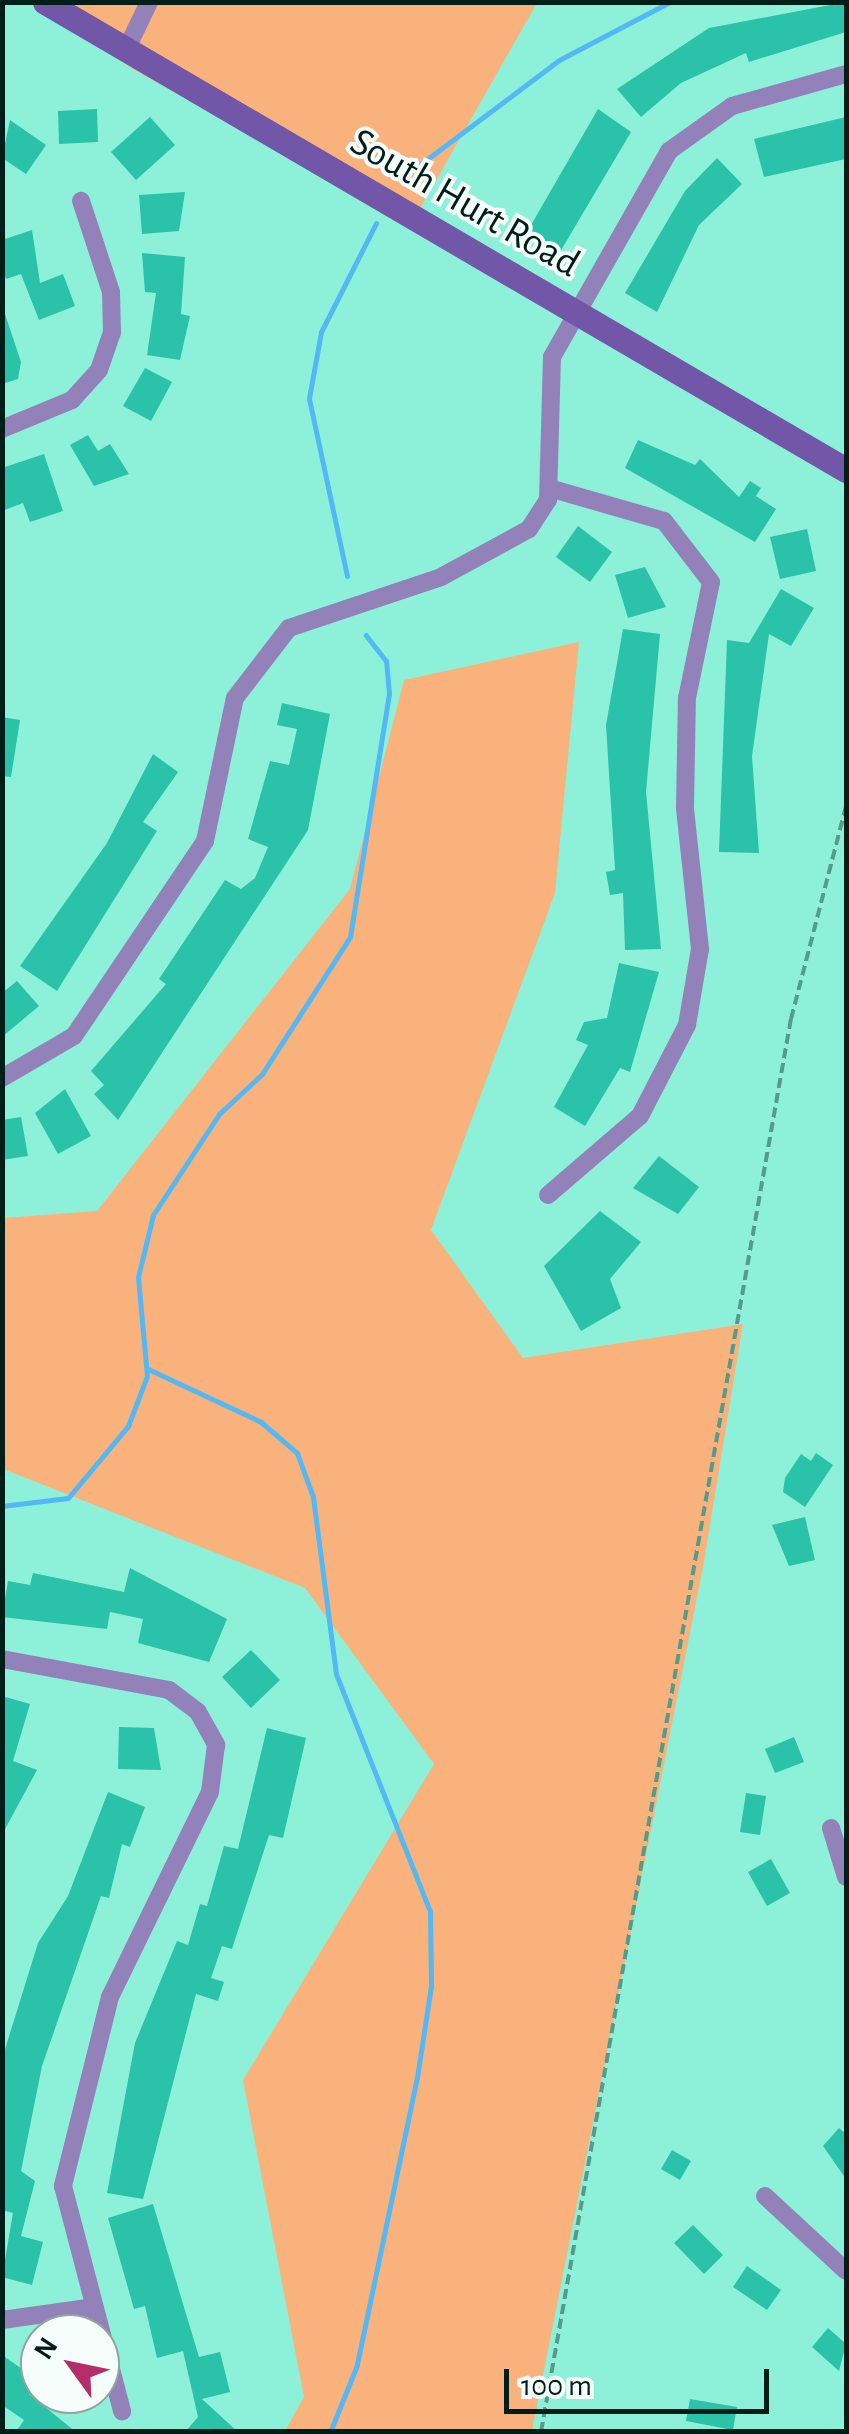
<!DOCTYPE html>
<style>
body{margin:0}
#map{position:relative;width:849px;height:2434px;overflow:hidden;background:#8df1da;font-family:"Alegreya Sans",sans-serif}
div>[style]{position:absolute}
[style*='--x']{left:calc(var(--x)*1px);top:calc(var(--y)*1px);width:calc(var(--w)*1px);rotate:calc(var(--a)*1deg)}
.green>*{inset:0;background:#f9b27c}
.stream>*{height:5px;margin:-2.5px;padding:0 2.5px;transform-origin:2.5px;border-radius:2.5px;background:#54b8f4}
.building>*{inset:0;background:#2ac2a8}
.path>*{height:4px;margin-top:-2px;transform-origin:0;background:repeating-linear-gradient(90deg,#549b8b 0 10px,transparent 0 15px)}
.street>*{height:18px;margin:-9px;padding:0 9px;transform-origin:9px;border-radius:9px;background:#9382ba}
.secondary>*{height:25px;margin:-12.5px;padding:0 12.5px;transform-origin:12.5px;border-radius:12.5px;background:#7256a7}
span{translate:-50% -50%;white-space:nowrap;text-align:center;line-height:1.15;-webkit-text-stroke:8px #f5fefb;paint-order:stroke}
.street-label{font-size:40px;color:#001e18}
.frame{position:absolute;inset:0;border:5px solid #001e18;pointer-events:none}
.north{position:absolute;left:20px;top:2314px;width:100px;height:100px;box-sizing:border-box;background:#f5fefb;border:2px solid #93a4a0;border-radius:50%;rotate:303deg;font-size:28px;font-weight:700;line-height:40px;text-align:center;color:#001e18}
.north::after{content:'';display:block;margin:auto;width:35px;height:45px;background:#b62d6b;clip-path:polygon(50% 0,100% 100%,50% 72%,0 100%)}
.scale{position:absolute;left:504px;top:2369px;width:265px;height:45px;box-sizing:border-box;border:5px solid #001e18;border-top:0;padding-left:12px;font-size:30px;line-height:35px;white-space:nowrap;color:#001e18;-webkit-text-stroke:8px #f5fefb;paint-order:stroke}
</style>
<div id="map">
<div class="green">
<div style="clip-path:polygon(44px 3px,537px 3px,412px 223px,131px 68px)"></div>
<div style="clip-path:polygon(579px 642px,555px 893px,431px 1230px,523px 1358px,743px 1324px,704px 1562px,532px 2431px,285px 2431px,304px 2397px,243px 2080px,434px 1764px,305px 1588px,3px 1469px,3px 1218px,97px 1211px,350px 889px,404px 680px)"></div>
</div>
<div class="stream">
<div style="--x:402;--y:178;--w:196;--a:-36.9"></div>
<div style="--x:559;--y:60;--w:125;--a:-27.6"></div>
<div style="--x:347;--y:576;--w:182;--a:-102.1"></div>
<div style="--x:309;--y:398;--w:67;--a:-79.7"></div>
<div style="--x:321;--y:332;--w:122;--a:-63.2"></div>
<div style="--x:148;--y:1369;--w:125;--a:25.1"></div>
<div style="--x:261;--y:1422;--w:48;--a:40.7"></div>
<div style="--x:297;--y:1453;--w:47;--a:70"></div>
<div style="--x:313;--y:1497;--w:178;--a:82.6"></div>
<div style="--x:336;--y:1674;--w:255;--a:68.4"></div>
<div style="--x:430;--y:1911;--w:75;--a:89.2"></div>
<div style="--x:431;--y:1986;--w:92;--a:98.7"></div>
<div style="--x:417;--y:2077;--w:294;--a:101.8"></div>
<div style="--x:357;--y:2365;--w:72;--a:111.9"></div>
<div style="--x:2;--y:1506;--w:66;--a:-6.9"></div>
<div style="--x:68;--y:1498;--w:94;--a:-50.2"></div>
<div style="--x:128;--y:1426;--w:53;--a:-69.2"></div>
<div style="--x:147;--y:1376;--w:99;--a:-95.2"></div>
<div style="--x:138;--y:1277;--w:64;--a:-76.4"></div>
<div style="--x:153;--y:1215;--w:121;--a:-56.8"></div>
<div style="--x:219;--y:1114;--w:59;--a:-42.9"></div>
<div style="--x:262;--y:1074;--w:163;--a:-57.3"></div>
<div style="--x:350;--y:937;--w:246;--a:-80.9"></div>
<div style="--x:389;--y:694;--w:33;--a:-95"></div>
<div style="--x:386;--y:661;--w:33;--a:-128"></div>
</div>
<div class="building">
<div style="clip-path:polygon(846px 2px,846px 32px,749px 62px,746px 53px,681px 83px,641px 117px,617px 89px,709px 28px)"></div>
<div style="clip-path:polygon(97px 109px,98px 142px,59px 144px,58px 111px)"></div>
<div style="clip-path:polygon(598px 109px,631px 132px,560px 252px,527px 232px)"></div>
<div style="clip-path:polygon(150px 117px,175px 145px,136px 180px,111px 152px)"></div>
<div style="clip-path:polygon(846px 117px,846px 159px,764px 177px,754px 139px)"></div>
<div style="clip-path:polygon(10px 120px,46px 145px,26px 174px,2px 158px)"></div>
<div style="clip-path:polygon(717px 158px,742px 184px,699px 225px,657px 312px,625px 293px,685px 191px)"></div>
<div style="clip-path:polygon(185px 192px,179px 231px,142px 234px,139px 195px)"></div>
<div style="clip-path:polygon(32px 230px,40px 283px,63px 274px,75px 306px,39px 320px,21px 274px,6px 279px,2px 267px,2px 240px)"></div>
<div style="clip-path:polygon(142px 253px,185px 257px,181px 314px,190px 316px,180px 360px,147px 355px,156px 293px,145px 292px)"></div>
<div style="clip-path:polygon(5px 314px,21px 362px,18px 379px,2px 384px)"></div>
<div style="clip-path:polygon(145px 368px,172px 382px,151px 421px,123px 406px)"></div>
<div style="clip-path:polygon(88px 435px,98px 451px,110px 444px,129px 474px,94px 486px,70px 445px)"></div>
<div style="clip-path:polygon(638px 440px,695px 465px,700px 459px,739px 497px,750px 481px,761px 488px,756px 496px,776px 509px,755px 542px,625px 468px)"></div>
<div style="clip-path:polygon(44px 454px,63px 511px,30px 522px,23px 503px,2px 511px,2px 468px)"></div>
<div style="clip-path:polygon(578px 526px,612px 552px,590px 582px,556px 557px)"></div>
<div style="clip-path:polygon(807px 529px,816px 571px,780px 579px,770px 537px)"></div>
<div style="clip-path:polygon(645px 567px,666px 607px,628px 618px,615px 575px)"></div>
<div style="clip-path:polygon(781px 589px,814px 608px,791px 646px,769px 634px,752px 756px,759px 853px,719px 852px,727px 640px,749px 643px)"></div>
<div style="clip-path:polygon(623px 629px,660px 634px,646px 792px,661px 949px,625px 950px,623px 893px,610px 895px,606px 872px,615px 870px,606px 725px)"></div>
<div style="clip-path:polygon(282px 703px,330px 714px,308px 830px,118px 1120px,94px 1094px,104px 1085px,91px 1071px,166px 984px,159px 979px,225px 880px,241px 889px,255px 878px,268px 847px,248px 839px,270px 761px,289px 765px,297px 729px,277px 725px)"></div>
<div style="clip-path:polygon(2px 717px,20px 720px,11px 777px,2px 776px)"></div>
<div style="clip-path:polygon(153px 754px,178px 772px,143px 822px,157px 831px,57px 991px,20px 966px,107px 843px)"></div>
<div style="clip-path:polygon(619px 963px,659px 972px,630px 1072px,620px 1068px,585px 1126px,554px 1107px,588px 1045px,576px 1040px,584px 1022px,607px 1018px)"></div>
<div style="clip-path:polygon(17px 981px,39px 1006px,2px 1037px,2px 993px)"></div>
<div style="clip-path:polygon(65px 1089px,91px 1136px,58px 1154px,35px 1113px)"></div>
<div style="clip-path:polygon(21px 1117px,28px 1156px,2px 1160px,2px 1120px)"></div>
<div style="clip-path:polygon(659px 1156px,699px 1187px,678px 1214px,633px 1188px)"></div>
<div style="clip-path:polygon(600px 1211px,641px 1242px,610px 1279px,621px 1308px,581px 1331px,544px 1266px)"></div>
<div style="clip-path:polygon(816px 1453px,833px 1465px,805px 1507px,783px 1492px,785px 1478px,801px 1454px,811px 1461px)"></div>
<div style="clip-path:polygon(805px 1517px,815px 1560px,789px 1566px,772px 1525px)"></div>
<div style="clip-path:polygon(130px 1568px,227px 1619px,209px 1662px,138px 1643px,143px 1619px,110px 1612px,107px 1629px,2px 1617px,8px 1581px,30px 1585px,33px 1573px,124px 1592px)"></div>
<div style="clip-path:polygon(251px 1650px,280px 1680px,251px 1708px,222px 1677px)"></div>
<div style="clip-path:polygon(2px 1696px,30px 1704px,13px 1761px,37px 1770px,4px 1831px)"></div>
<div style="clip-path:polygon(119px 1727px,154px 1728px,161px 1770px,118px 1769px)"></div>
<div style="clip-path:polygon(267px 1728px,306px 1738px,283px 1838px,269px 1835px,232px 1949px,222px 1946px,211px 1978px,224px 1982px,218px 2001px,196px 1994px,143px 2199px,107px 2193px,135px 2043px,177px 1941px,188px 1945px,200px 1904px,207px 1906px,224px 1846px,238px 1849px)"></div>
<div style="clip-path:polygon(794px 1737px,804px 1762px,775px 1773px,765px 1749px)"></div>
<div style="clip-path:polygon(108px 1792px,145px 1807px,130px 1847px,122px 1844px,109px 1898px,101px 1896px,42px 2066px,21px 2171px,35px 2181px,21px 2236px,43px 2242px,32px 2285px,2px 2277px,13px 2213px,2px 2210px,2px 2059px,38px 1943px,68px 1896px)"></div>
<div style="clip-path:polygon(746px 1793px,766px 1796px,760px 1835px,740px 1832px)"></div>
<div style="clip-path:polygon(771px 1859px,790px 1893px,767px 1906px,748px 1872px)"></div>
<div style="clip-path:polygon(839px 2128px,846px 2134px,846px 2179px,823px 2146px)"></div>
<div style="clip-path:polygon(672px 2150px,691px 2161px,680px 2180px,661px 2169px)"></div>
<div style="clip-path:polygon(153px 2204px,199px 2357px,220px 2352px,230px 2392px,202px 2399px,238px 2432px,185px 2432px,198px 2417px,183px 2351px,157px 2358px,145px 2306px,134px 2309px,108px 2218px)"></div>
<div style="clip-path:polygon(693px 2225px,723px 2255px,704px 2274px,674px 2243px)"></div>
<div style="clip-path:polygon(747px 2266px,781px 2290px,767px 2310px,733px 2287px)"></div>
<div style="clip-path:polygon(828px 2328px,846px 2344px,839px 2371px,812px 2347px)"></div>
<div style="clip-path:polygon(2px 2355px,38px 2380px,29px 2394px,76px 2432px,16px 2432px,24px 2420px,2px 2405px)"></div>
<div style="clip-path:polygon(690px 2399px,737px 2407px,733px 2430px,686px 2421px)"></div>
</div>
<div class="path">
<div style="--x:541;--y:2432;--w:1435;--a:-79.97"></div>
<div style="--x:791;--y:1019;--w:220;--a:-75.5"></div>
</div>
<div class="street">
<div style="--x:127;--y:48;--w:51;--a:-64.4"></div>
<div style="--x:2;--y:429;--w:76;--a:-22.5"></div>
<div style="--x:72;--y:400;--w:40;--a:-48"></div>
<div style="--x:99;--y:370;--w:39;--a:-71"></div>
<div style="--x:112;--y:333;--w:41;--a:-91.4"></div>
<div style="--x:111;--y:292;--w:96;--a:-108.2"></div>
<div style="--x:2;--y:1078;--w:83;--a:-30.3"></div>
<div style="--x:74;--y:1036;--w:235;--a:-56.1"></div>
<div style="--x:205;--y:841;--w:146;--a:-78.2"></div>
<div style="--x:235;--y:698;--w:88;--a:-52.4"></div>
<div style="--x:289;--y:628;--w:160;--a:-18.5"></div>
<div style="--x:441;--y:577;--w:100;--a:-28.6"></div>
<div style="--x:529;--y:529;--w:35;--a:-57"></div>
<div style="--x:548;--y:500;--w:143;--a:-88.4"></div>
<div style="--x:552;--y:357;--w:237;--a:-60.4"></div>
<div style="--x:669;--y:151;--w:77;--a:-35.5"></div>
<div style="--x:732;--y:106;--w:118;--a:-15.7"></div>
<div style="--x:548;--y:1195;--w:121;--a:-40.7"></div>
<div style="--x:640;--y:1116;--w:102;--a:-62.7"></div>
<div style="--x:687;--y:1025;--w:77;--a:-80.3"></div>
<div style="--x:700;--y:949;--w:142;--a:-96.1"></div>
<div style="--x:685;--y:808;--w:110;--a:-89"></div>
<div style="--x:687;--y:698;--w:118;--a:-78.3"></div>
<div style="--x:711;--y:582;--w:77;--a:-127.6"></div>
<div style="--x:664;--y:521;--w:120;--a:-164"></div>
<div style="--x:2;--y:1659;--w:170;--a:10.5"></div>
<div style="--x:169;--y:1690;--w:36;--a:37"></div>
<div style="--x:198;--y:1712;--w:38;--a:61"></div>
<div style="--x:216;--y:1745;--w:47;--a:97.3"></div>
<div style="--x:210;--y:1792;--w:228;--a:116"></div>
<div style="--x:110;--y:1997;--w:195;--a:104"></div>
<div style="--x:63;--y:2186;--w:233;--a:75.3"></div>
<div style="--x:831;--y:1828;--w:51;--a:73"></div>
<div style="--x:765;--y:2196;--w:110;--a:42.8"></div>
<div style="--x:2;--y:2320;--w:92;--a:-8.1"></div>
</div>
<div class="secondary">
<div style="--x:45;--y:2;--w:928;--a:30.3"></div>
</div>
<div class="street-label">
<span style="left:465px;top:203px;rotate:30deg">South Hurt Road</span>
</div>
<div class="frame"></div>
<div class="north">N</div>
<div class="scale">100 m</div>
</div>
